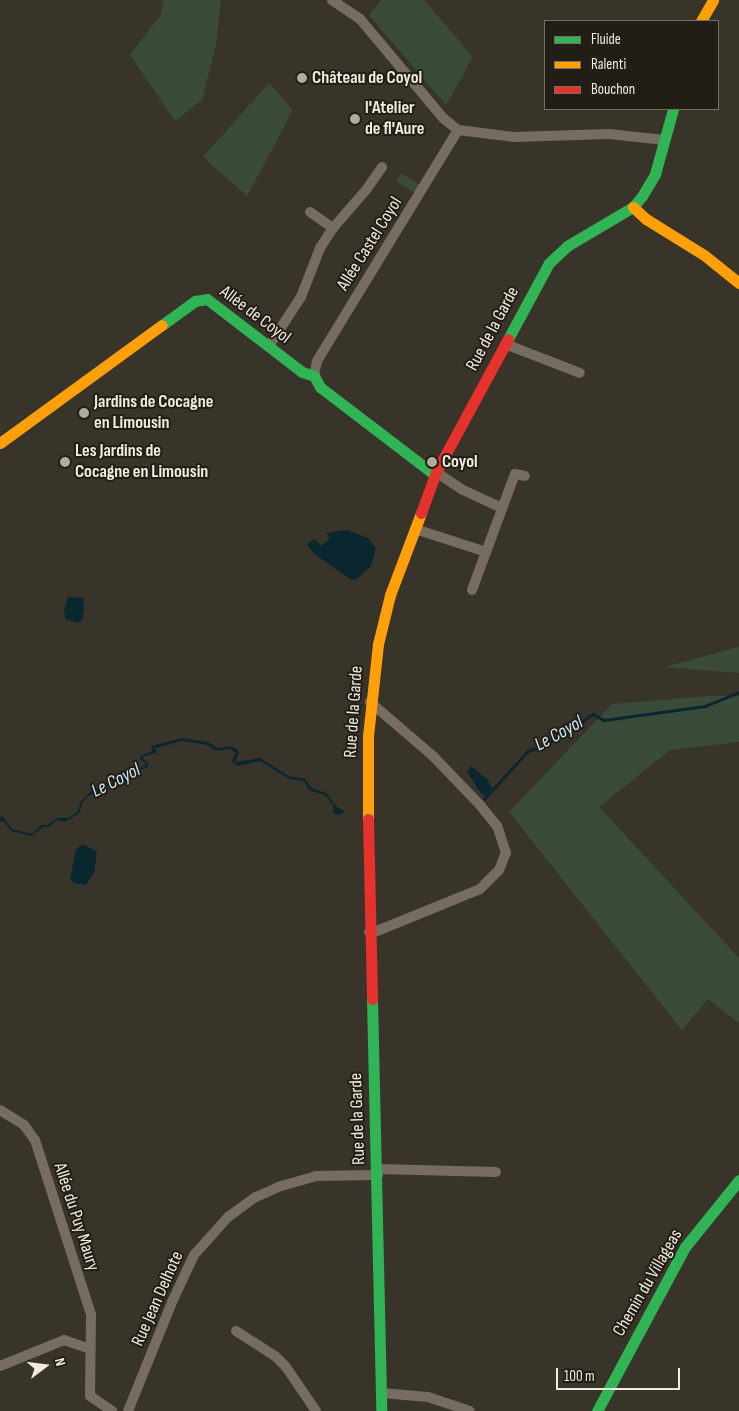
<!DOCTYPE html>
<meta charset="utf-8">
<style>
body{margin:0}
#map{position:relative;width:739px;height:1411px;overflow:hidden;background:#393429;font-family:"Sofia Sans Condensed",sans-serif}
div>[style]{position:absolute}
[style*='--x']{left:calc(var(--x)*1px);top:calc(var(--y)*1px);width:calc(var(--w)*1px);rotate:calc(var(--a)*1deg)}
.green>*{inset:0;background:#3a4b39}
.water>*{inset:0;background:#0a272f}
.stream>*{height:2.5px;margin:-1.25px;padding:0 1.25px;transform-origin:1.25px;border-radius:1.25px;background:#0a272f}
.street>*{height:10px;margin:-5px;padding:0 5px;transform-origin:5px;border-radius:5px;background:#766c62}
.fast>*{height:11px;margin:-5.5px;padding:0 5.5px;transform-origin:5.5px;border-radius:5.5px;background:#30b455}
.slow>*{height:11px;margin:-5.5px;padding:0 5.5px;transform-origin:5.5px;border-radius:5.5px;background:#ff9f0a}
.jam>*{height:11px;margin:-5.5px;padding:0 5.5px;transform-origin:5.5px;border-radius:5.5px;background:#e5322d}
.dots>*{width:14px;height:14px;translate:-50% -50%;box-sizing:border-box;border:2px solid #221e16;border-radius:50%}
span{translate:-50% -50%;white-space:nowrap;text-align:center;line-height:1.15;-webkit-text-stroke:4px #221e16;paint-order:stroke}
.poi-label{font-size:18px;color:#f0eadf;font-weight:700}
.left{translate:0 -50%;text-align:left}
.street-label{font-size:18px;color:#f0eadf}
.water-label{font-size:19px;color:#c9ebf7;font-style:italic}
.legend{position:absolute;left:544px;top:20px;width:175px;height:90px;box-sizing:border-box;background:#221e16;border:1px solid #747066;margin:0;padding:6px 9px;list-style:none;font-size:15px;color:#f0eadf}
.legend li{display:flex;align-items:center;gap:10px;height:25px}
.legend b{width:25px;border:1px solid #747066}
.north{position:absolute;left:20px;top:1341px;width:50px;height:50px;-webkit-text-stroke:4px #221e16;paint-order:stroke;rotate:75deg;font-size:14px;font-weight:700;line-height:20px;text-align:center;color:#f0eadf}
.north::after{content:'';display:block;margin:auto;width:18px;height:22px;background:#f0eadf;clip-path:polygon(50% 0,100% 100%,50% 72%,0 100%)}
.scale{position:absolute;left:556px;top:1368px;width:124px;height:22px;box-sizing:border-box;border:2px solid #f0eadf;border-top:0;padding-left:6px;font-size:15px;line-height:18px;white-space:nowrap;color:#f0eadf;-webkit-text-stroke:4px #221e16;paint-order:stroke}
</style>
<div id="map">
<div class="green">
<div style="clip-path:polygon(164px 0,221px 0,216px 45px,202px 100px,175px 121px,130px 55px,160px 16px)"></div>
<div style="clip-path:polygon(381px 0,424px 0,473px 57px,446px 105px,369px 15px)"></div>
<div style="clip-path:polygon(269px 83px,293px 110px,247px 196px,203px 157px)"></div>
<div style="clip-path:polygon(401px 173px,420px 185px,415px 193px,396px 181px)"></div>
<div style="clip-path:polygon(739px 647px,739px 673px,664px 667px)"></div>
<div style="clip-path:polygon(709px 696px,739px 696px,739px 742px,670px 750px,599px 807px,739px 958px,739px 1023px,708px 999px,682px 1030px,509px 812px,612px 704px)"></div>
</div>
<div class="water">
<div style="clip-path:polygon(347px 530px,368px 538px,376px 548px,371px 566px,356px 580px,350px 579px,317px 556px,307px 546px,309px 542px,315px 539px,321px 546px,330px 538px,326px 533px)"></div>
<div style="clip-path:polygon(68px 597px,84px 598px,83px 619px,79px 623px,66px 620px,64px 609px)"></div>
<div style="clip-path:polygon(182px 738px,208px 742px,218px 748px,230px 746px,237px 749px,239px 753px,235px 762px,260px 758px,289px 776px,305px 779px,311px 788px,326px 793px,337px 807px,345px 812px,337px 815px,333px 813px,333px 805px,326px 796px,309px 790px,304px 781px,289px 779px,260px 761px,238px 766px,231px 761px,236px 753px,230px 749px,217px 751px,207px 745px,182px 741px,156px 748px,156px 753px,142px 757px,149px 765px,146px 768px,117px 777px,112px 786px,104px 785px,102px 790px,88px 796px,82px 803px,80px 812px,70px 819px,64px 822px,57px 820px,49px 827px,43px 827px,32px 836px,11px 831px,5px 823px,0 821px,1px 814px,12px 829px,32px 834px,42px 825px,48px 825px,57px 818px,69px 818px,78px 811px,80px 802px,91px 791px,99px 789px,103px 783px,111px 783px,115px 776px,126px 770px,134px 771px,144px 766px,146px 764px,140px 759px,140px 756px,152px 751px,151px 746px)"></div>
<div style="clip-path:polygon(471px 766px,488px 780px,492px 789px,485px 796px,480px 792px,467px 771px)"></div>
<div style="clip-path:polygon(83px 844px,97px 852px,94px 873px,86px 885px,74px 883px,70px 880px,76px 849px)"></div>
</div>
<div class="stream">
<div style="--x:484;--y:799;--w:65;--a:-47.5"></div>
<div style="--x:528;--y:751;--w:17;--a:-17"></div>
<div style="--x:544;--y:746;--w:59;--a:-33.1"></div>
<div style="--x:593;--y:714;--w:13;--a:29"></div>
<div style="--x:604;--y:720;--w:102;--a:-7.9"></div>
<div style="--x:705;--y:706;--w:37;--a:-22"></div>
</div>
<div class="street">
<div style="--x:332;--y:0;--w:34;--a:34"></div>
<div style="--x:360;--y:19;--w:129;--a:50"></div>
<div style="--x:443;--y:118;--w:19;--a:39"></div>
<div style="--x:458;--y:130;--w:56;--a:7.1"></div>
<div style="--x:514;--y:137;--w:95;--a:-1.8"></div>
<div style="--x:609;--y:134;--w:56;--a:6.1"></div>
<div style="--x:310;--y:212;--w:28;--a:35"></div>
<div style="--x:505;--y:344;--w:80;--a:21.1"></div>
<div style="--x:269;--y:346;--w:59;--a:-56.9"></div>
<div style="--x:301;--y:297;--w:53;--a:-68.8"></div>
<div style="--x:320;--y:248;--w:24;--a:-57"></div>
<div style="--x:333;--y:228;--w:50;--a:-49"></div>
<div style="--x:366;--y:190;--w:28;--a:-55"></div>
<div style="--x:314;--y:376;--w:15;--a:-79"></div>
<div style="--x:317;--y:361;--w:271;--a:-58.6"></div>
<div style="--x:436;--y:472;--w:32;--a:34"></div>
<div style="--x:463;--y:490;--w:43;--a:24.8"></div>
<div style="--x:415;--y:529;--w:75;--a:17.9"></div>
<div style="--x:472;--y:590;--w:124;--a:-69.7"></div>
<div style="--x:515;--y:474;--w:10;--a:11"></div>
<div style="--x:369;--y:932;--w:8;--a:-7"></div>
<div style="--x:377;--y:931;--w:111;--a:-22.2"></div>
<div style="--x:480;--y:889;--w:27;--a:-45"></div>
<div style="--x:499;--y:870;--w:18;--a:-68"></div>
<div style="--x:506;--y:853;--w:28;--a:-108"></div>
<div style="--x:497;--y:826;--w:27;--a:-129"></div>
<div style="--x:480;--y:805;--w:68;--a:-133.8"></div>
<div style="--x:433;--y:756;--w:83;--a:-139.4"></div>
<div style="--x:0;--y:1110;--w:28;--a:32"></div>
<div style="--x:24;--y:1125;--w:19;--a:54"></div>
<div style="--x:35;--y:1140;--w:183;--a:72.2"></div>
<div style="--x:91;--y:1314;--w:82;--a:90.7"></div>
<div style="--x:90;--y:1396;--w:27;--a:34"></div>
<div style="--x:377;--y:1169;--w:119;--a:1.4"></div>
<div style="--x:236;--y:1331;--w:46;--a:32.7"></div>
<div style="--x:275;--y:1356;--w:16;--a:45"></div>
<div style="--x:286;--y:1367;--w:53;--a:55.7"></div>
<div style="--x:0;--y:1366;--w:69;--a:-22.1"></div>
<div style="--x:64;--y:1340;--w:28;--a:19"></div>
<div style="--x:382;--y:1393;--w:46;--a:5"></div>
<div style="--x:428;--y:1397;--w:44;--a:18.4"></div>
<div style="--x:128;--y:1411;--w:118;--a:-68"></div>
<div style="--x:172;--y:1302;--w:52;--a:-64.9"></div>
<div style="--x:194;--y:1255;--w:51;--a:-48.2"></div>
<div style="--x:228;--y:1217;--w:34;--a:-36"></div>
<div style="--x:256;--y:1197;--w:24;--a:-24"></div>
<div style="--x:278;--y:1187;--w:40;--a:-16"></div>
<div style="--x:316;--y:1176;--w:62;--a:-0.9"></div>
</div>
<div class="fast">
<div style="--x:162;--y:325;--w:41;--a:-36"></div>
<div style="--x:195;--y:301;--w:12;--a:-9"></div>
<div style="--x:207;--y:299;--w:120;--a:37.5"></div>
<div style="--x:302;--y:372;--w:13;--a:18"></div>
<div style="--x:314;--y:376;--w:13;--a:61"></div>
<div style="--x:320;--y:387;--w:145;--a:37.4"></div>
<div style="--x:508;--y:339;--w:86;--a:-61.7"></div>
<div style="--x:549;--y:263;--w:25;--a:-43"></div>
<div style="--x:567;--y:246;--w:77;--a:-30.6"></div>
<div style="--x:633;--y:207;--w:14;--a:-51"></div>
<div style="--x:642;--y:196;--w:26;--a:-59"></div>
<div style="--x:655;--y:174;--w:67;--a:-74.5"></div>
<div style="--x:372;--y:999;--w:412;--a:88.7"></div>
<div style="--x:597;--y:1411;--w:186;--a:-61.8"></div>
<div style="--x:685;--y:1247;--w:86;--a:-51.1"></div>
</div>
<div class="slow">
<div style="--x:701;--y:21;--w:24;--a:-60"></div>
<div style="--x:633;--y:207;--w:18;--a:43"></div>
<div style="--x:646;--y:219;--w:68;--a:31.8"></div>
<div style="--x:704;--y:255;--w:45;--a:38.7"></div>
<div style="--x:0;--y:443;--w:200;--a:-36.1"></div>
<div style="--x:368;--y:819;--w:83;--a:-90"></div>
<div style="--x:368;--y:736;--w:93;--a:-83.8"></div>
<div style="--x:378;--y:644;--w:50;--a:-76.2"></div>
<div style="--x:390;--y:595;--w:88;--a:-69.3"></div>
</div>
<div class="jam">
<div style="--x:421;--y:513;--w:44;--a:-69.9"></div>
<div style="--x:436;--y:472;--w:151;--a:-61.6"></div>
<div style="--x:368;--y:819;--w:180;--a:88.7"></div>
</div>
<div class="dots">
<div style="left:302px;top:78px;background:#b0aa9f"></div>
<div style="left:355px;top:119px;background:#b0aa9f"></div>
<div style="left:84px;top:413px;background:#b0aa9f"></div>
<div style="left:65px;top:462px;background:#b0aa9f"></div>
<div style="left:432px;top:462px;background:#b0aa9f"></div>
</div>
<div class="poi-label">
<span class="left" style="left:312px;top:78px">Château de Coyol</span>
<span class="left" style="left:365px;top:119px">l'Atelier<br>de fl'Aure</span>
<span class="left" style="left:94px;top:413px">Jardins de Cocagne<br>en Limousin</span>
<span class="left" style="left:75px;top:462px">Les Jardins de<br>Cocagne en Limousin</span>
<span class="left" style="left:442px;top:462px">Coyol</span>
</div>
<div class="street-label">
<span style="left:370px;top:244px;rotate:-58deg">Allée Castel Coyol</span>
<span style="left:255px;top:315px;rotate:37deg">Allée de Coyol</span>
<span style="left:493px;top:329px;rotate:-62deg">Rue de la Garde</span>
<span style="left:354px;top:712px;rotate:-86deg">Rue de la Garde</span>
<span style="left:358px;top:1119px;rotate:-92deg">Rue de la Garde</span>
<span style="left:76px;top:1217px;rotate:72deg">Allée du Puy Maury</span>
<span style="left:648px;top:1283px;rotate:-60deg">Chemin du Villageas</span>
<span style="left:158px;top:1299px;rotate:-66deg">Rue Jean Delhote</span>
</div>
<div class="water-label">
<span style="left:559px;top:734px;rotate:-29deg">Le Coyol</span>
<span style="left:116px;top:781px;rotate:-27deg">Le Coyol</span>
</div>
<ul class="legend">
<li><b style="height:6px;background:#30b455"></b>Fluide</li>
<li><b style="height:6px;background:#ff9f0a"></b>Ralenti</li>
<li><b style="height:6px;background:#e5322d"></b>Bouchon</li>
</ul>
<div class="north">N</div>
<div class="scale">100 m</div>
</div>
